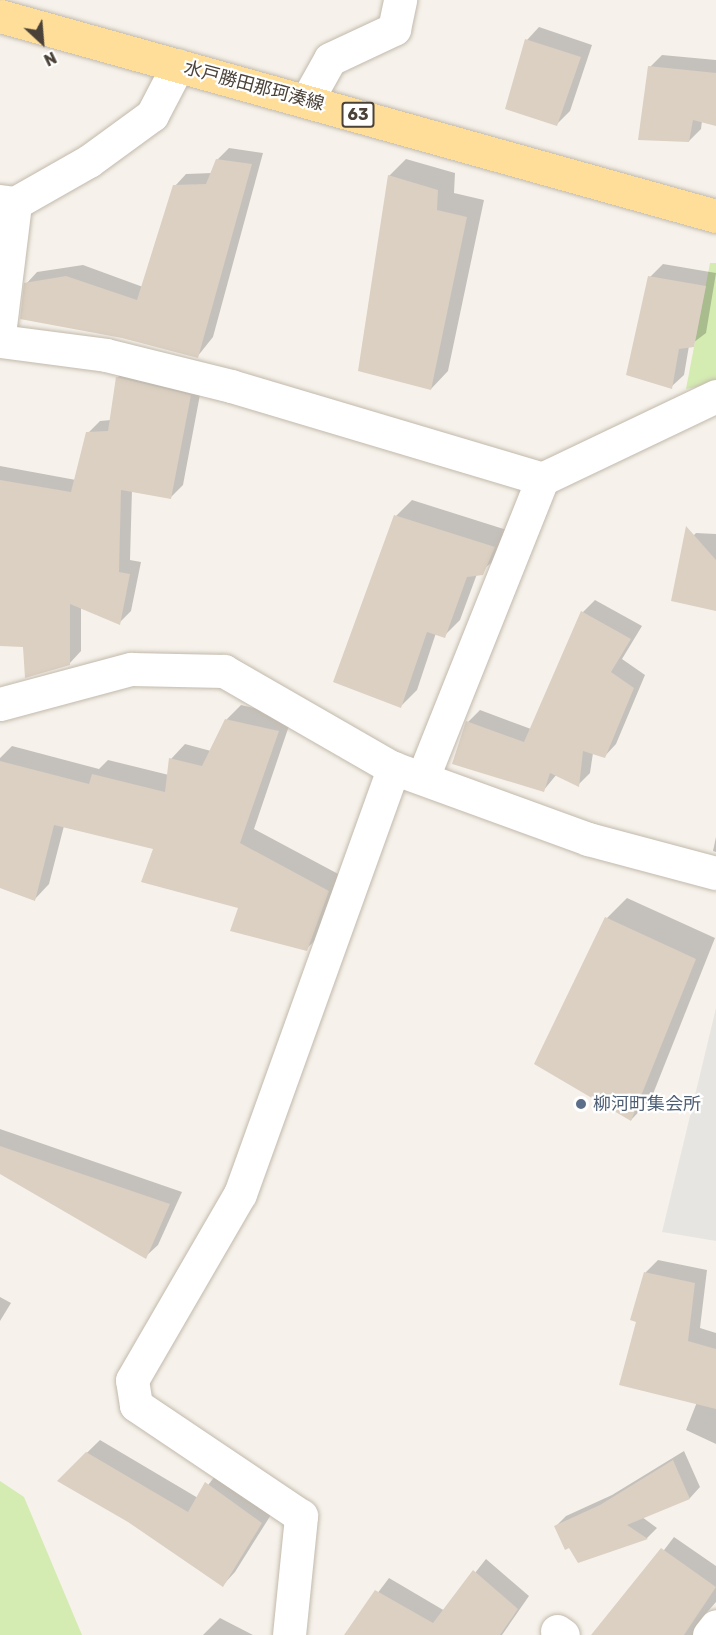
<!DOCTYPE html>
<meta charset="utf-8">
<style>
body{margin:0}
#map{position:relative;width:716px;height:1635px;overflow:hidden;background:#f6f2eb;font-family:Rubik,"Noto Sans JP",sans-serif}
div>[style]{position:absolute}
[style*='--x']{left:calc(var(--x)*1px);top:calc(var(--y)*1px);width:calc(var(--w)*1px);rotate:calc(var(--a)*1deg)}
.green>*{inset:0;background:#d4ebb2}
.parking>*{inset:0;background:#e7e5e2}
.shadow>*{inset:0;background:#0003}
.building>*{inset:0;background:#dbd0c2}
.roads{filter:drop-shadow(0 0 2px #c2b9ac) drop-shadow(0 0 2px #c2b9ac)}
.minor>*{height:33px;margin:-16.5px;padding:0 16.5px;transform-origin:16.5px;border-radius:16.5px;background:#fff}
.primary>*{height:33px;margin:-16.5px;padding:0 16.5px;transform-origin:16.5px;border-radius:16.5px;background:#ffde9a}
.dots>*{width:16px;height:16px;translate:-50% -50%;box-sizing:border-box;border:3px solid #fff;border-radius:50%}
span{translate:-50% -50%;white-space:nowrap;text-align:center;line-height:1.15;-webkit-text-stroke:4.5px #fff;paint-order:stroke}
.shield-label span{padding:2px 4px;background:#fff;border:2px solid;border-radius:4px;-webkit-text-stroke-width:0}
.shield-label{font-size:16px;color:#4a4238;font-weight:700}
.street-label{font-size:18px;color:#4a4238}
.service-label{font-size:18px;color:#4e5e75}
.left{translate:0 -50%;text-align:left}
.north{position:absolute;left:12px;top:12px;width:60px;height:60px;-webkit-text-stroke:4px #fff;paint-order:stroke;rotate:154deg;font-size:16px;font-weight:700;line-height:24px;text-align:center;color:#4a4238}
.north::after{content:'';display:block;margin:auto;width:21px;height:27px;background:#4a4238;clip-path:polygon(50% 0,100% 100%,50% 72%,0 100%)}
</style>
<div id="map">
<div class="green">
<div style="clip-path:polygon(710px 263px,716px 263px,716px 383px,686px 389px)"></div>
<div style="clip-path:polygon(0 1481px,24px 1497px,82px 1635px,0 1635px)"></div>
</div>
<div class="parking">
<div style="clip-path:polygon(716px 1008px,716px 1241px,662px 1232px)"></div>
</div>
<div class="shadow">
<div style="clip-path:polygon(539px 27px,592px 45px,570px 111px,557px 124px,527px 40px)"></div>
<div style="clip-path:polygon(662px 55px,716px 60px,716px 125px,702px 121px,701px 129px,689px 141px,650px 67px)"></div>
<div style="clip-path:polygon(229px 148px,263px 153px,213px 337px,197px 357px,26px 284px,37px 272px,83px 265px,143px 287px,175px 186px,186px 174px,212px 173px,217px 160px)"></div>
<div style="clip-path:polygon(406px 159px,455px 173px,454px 193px,484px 200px,448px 371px,431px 389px,389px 176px)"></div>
<div style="clip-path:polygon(663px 264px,716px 273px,706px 333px,689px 346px,684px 375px,671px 387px,650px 277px)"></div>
<div style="clip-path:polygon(129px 366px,202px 384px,183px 485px,171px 497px,132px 490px,130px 560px,141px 562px,131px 611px,119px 623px,81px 607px,81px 651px,69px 664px,25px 645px,0 644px,0 466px,76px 480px,88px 433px,100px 421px,111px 420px,117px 378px)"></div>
<div style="clip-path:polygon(412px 500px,510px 531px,499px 557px,477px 574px,460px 620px,444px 636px,436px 633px,417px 690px,401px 706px,396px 516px)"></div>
<div style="clip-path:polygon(696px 533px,716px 534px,716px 610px,684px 545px)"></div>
<div style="clip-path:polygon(595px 600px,642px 626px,622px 659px,645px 675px,616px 744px,604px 757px,593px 753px,590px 773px,578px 785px,557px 774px,543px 791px,468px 722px,480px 710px,531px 729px,583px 612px)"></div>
<div style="clip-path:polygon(241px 705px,292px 717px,254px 829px,342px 876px,321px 935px,306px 949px,155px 848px,64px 826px,49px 884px,35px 899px,0 886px,0 758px,12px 746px,99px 769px,108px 760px,169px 775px,171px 759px,185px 744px,211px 751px,227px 719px)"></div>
<div style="clip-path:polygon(716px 837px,716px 852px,713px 851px)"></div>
<div style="clip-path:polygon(627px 898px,715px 938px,651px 1099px,631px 1120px,607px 918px)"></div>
<div style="clip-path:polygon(0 1129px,182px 1192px,158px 1245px,145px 1257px,0 1172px)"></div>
<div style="clip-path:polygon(658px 1260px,707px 1270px,700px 1328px,716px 1333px,716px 1444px,686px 1430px,697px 1402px,638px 1321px,646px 1272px)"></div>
<div style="clip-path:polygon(0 1297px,11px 1303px,0 1321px)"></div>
<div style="clip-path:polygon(100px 1440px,198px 1498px,219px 1471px,274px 1510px,235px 1572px,223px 1585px,129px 1521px,59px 1480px)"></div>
<div style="clip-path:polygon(684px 1451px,700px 1487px,690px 1498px,642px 1517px,657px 1528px,647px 1538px,579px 1561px,556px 1526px,566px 1516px,612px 1495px)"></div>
<div style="clip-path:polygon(674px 1537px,716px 1566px,716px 1602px,702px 1618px,708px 1635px,599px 1635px)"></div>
<div style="clip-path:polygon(486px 1559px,529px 1596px,502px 1635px,346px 1635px,389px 1578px,445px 1611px)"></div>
<div style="clip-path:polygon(220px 1618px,253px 1635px,203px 1635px)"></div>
</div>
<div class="building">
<div style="clip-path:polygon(525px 39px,581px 57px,557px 126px,505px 109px)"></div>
<div style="clip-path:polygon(648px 66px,716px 73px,716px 126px,693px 120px,689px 142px,638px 140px)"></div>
<div style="clip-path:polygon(216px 159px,252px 164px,198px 358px,122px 338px,20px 319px,24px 283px,66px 276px,137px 300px,173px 185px,206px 184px)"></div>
<div style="clip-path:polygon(388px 175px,438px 190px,437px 210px,467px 217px,431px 390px,358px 371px)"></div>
<div style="clip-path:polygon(648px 276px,706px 286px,694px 347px,679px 349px,672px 389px,626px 375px)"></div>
<div style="clip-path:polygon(116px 377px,191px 395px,171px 499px,121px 490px,119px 572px,130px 574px,120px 625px,70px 604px,70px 665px,25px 678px,23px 647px,0 646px,0 480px,71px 492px,86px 432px,108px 431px)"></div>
<div style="clip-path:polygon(394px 515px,495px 547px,483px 575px,467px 577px,445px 638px,427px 632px,401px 708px,333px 682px)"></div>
<div style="clip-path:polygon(686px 526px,716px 560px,716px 611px,671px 601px)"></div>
<div style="clip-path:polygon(581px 611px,631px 639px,611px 672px,634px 688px,605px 758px,583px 751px,579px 787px,550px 773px,544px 792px,452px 764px,466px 721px,524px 742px)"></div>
<div style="clip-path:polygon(225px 719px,279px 731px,240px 843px,329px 891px,307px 951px,230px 931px,238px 908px,141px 882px,153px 849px,54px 825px,35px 901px,0 888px,0 761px,89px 784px,92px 774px,165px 792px,169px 758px,202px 766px)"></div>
<div style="clip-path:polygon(605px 917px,696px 959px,631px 1121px,534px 1064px)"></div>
<div style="clip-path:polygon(0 1146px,170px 1204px,146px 1259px,0 1174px)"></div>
<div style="clip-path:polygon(644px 1272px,695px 1283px,688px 1341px,716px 1349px,716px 1409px,619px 1385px,636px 1322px,630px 1320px)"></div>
<div style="clip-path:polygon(86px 1452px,188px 1512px,205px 1482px,262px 1523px,223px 1587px,128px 1522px,57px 1481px)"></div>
<div style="clip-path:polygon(673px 1460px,690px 1499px,627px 1525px,648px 1539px,578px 1563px,569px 1548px,565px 1550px,554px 1526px,600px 1505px)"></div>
<div style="clip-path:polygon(661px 1548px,716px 1587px,684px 1635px,591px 1635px)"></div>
<div style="clip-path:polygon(473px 1570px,518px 1609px,500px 1635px,344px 1635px,375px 1590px,433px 1623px)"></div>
</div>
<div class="roads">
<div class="minor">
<div style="--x:307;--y:100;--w:47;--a:-60.7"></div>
<div style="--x:330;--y:59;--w:71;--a:-25.1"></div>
<div style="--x:394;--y:29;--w:30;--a:-78"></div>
<div style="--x:0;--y:201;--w:15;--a:8"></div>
<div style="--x:15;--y:203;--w:85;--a:-29.6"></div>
<div style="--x:89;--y:161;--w:78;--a:-36.1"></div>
<div style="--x:152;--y:115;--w:56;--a:-62.5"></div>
<div style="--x:0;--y:326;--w:124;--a:-83"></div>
<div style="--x:0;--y:341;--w:107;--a:7.5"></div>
<div style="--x:106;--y:355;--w:129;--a:13.9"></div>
<div style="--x:231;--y:386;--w:325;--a:16.6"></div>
<div style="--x:542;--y:479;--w:193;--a:-25.5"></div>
<div style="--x:0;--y:704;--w:136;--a:-15"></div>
<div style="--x:131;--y:669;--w:93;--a:1.2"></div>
<div style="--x:224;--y:671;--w:195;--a:29.9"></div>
<div style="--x:393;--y:768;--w:208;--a:20"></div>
<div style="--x:588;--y:839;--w:132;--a:14.9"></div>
<div style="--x:423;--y:777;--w:321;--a:-68.2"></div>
<div style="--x:557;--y:1631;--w:7;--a:34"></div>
<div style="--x:289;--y:1635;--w:120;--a:-84.2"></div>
<div style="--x:301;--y:1516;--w:199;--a:-146.1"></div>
<div style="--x:136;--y:1405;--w:25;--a:-99"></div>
<div style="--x:132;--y:1380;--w:215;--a:-59.9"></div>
<div style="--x:240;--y:1194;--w:453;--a:-70.2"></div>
<div style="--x:709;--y:1635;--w:11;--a:-52"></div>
</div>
<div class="primary">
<div style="--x:0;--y:16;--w:743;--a:15.61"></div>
</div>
</div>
<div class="dots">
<div style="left:581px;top:1104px;background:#5c6f8a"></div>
</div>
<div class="shield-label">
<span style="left:358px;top:115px">63</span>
</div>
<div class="street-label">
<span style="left:254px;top:86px;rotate:15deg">水戸勝田那珂湊線</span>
</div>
<div class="service-label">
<span class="left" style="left:593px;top:1104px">柳河町集会所</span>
</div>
<div class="north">N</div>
</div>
